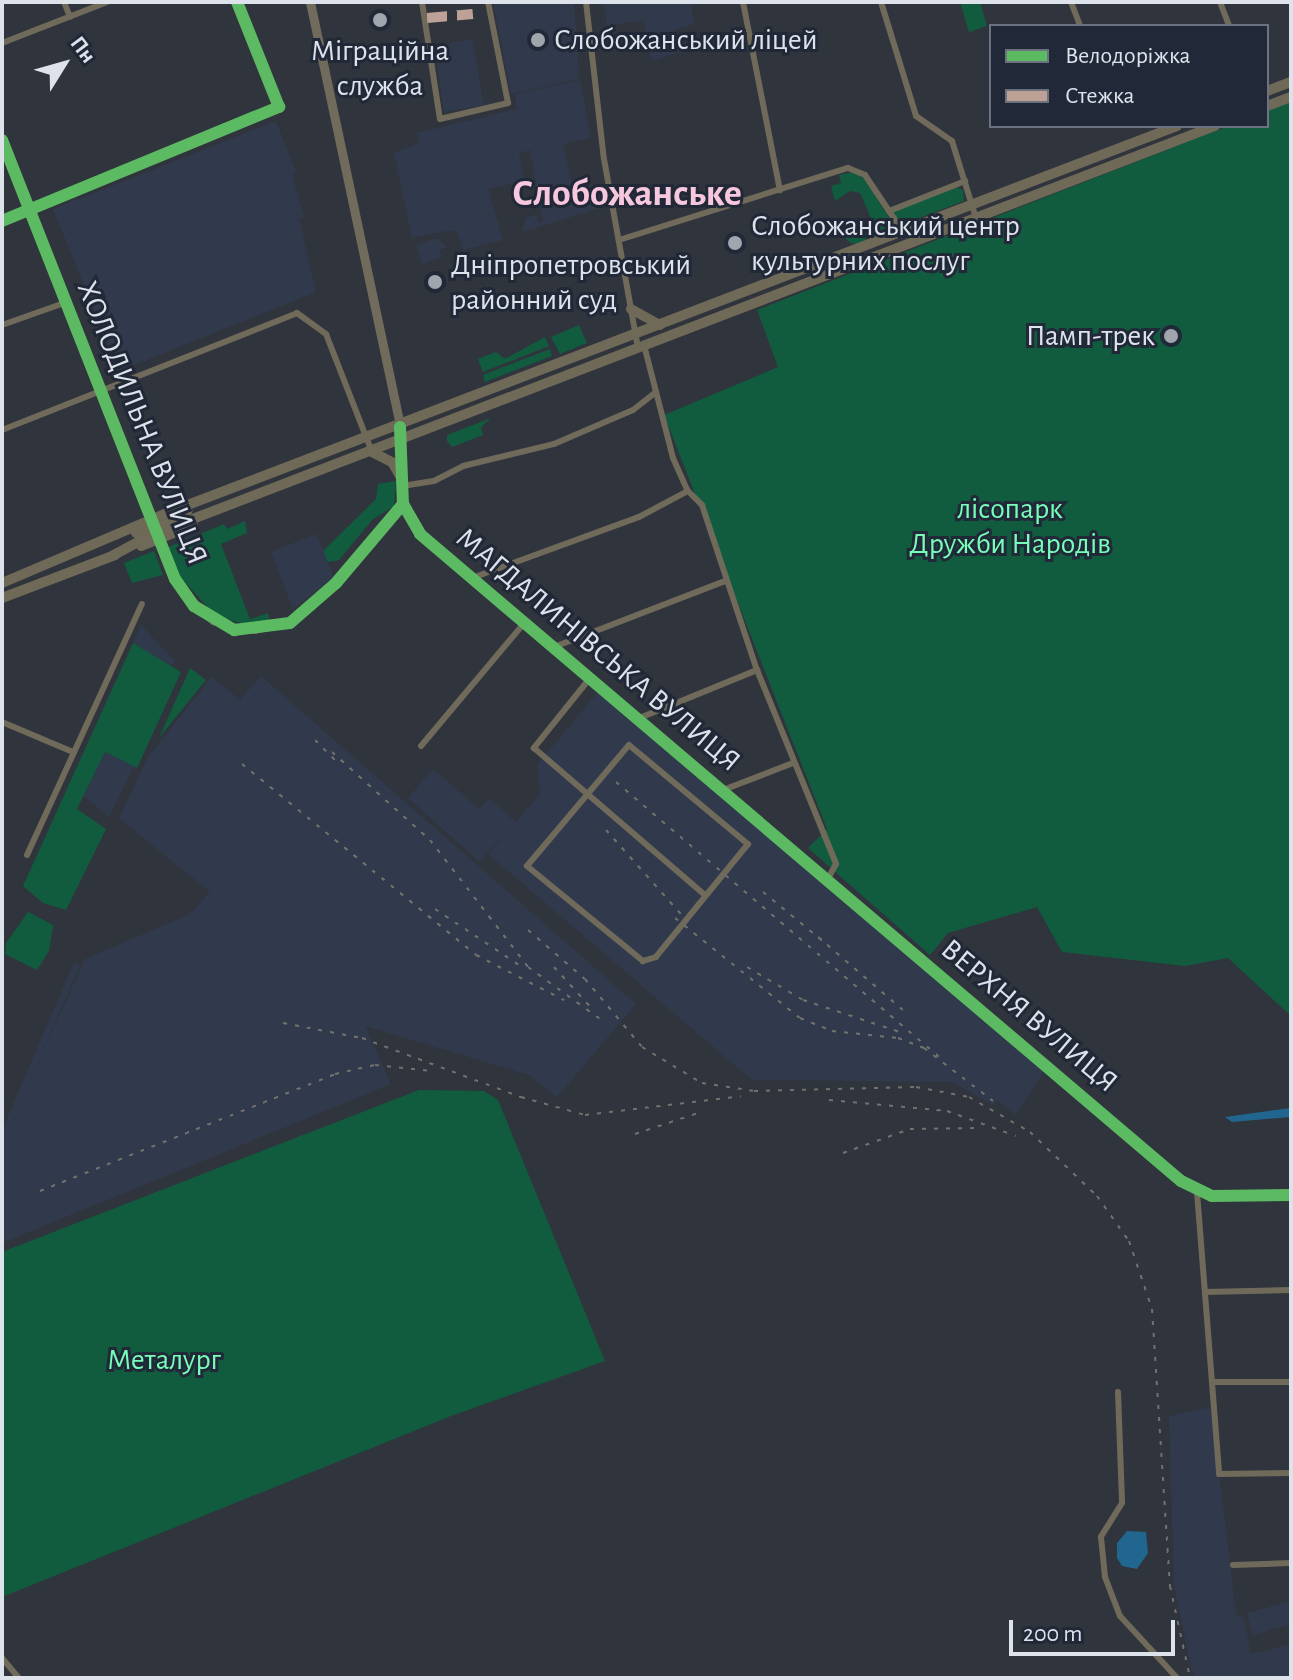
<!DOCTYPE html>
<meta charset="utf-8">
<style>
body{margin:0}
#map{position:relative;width:1293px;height:1680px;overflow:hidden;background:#30343c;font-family:"Alegreya Sans",sans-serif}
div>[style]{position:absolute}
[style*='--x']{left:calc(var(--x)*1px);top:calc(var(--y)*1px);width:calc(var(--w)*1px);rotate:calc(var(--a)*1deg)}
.built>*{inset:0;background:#313a4c}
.green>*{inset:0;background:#115c3e}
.round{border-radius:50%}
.water>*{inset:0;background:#21668e}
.minor>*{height:6px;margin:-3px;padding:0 3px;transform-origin:3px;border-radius:3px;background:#706a5a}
.tertiary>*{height:8px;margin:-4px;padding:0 4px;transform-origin:4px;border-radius:4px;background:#706a5a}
.secondary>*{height:9px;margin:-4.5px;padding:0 4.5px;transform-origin:4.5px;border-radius:4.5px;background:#716b5b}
.primary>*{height:10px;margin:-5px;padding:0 5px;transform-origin:5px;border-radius:5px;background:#6f6958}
.rail>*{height:2px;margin-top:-1px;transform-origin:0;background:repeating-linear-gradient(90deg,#72716e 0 4px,transparent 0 12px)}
.quiet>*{height:10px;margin-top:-5px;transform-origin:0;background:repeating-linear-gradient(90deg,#bda197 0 20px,transparent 0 30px)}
.cycleway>*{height:12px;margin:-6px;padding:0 6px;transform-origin:6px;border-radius:6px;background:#5cba63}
.dots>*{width:22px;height:22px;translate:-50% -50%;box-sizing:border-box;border:4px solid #212837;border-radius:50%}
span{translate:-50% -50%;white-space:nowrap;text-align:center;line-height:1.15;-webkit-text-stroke:6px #212837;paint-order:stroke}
.poi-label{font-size:30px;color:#dde2eb}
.left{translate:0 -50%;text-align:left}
.right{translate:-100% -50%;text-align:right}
.street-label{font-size:30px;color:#dde2eb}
.park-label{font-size:30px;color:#76fdb9}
.district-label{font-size:38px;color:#f6c7dd;font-weight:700}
.frame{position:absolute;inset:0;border:4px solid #dde2eb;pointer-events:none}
.legend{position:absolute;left:989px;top:24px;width:280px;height:104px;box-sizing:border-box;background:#212837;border:2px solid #6c727f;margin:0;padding:10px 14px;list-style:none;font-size:24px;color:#dde2eb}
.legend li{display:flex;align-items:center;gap:16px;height:40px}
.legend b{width:40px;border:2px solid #6c727f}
.north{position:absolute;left:24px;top:24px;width:80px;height:80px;-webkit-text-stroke:6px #212837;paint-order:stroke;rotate:53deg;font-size:22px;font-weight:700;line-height:32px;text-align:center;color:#dde2eb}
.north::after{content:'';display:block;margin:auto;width:28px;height:36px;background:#dde2eb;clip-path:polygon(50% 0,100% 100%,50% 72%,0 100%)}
.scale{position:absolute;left:1009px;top:1620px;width:166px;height:36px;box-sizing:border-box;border:4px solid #dde2eb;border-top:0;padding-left:10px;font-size:24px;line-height:28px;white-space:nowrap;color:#dde2eb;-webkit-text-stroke:6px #212837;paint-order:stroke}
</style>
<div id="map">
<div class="built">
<div style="clip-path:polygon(493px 2px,574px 2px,579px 79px,511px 94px)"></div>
<div style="clip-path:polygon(604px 2px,691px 2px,694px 24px,674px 30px,679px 52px,652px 61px,643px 20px,607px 26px)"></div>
<div style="clip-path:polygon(472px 39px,484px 105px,444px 112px,435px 46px)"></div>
<div style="clip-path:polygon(580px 80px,591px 138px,563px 144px,572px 184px,567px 185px,568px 195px,570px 203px,601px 195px,604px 207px,522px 232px,525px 219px,536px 214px,539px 223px,543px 222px,530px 150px,519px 153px,524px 181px,488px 189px,503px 240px,463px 250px,458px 233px,451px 230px,412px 238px,394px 153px,419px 143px,417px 133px,517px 109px,515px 94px)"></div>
<div style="clip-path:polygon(276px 121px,296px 172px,292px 175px,304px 217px,299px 219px,316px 292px,119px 371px,53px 209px)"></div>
<div style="clip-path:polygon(437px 238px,447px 247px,439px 250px,442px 257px,422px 264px,416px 245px)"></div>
<div style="clip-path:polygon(316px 534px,334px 577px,293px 609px,271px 552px)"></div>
<div style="clip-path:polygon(141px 625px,175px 661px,170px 666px,133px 643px)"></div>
<div style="clip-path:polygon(261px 676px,636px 1004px,557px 1097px,529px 1075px,365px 1026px,391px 1084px,2px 1243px,2px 1130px,74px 962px,80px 965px,35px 1069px,85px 959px,190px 914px,210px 892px,119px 818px,148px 757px,212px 677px,240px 700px)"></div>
<div style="clip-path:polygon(598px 692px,1044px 1071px,1016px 1115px,997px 1100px,992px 1105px,953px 1082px,752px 1080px,488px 854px,510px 828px,479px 861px,408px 798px,433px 769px,479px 809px,489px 798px,516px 822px,540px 794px,537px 765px)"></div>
<div style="clip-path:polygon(105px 752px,134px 766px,109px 817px,84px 796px)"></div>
<div style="clip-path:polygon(1211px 1407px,1236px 1615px,1244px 1618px,1251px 1654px,1291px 1644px,1291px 1678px,1196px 1678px,1192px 1672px,1174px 1585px,1169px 1416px)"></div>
<div style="clip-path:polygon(1291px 1601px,1291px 1624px,1253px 1635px,1247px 1613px)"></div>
</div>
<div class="green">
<div style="clip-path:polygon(960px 2px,980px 2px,987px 26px,969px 32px)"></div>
<div style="clip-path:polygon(1291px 101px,1291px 1016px,1228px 958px,1185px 966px,1062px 952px,1037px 907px,948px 933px,930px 955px,808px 848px,827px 829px,664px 415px,778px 367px,757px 310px,1228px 126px,1267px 126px,1267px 111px)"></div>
<div style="clip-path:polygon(853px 172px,865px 179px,896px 229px,877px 232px,860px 193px,850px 191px,835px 201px,831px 186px,841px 183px,839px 175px)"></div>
<div style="clip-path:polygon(956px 187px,963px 190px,964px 201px,901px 225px,893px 212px)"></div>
<div class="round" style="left:844px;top:220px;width:24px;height:24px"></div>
<div style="clip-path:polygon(579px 325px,587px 343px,560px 354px,551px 337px)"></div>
<div style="clip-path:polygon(545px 337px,549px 346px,483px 372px,478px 359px,496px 352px,505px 359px)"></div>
<div style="clip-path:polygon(550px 349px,552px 356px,485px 382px,483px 375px)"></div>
<div style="clip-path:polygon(491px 418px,481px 427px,483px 435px,452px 447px,447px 441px,447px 435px)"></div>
<div style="clip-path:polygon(396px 481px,394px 506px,372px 520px,339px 560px,328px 562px,323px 551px,376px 499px,378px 484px)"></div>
<div style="clip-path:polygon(245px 521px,247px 533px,221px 544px,250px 619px,268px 613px,270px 625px,254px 627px,216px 616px,180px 577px,168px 547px,224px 524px,227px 529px)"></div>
<div style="clip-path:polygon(154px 551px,163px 575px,132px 583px,124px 563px)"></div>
<div style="clip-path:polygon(133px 643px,181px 672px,137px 768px,105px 752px,77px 809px,106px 829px,66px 910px,43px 903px,23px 886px)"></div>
<div style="clip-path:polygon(190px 668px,206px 680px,159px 738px)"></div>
<div style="clip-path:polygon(28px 912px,53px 925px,49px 951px,37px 970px,5px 954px,6px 943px)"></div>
<div style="clip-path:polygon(419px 1090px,484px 1091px,498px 1100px,605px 1361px,451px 1416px,2px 1597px,2px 1252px)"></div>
</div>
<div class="water">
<div style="clip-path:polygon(1291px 1108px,1291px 1117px,1232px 1122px,1225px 1117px)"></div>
<div style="clip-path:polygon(1127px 1531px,1146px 1532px,1148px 1553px,1137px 1569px,1122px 1566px,1117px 1558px,1117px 1543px)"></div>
</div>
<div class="minor">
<div style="--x:64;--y:2;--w:16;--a:68"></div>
<div style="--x:422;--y:2;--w:118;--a:81.3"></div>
<div style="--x:440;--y:119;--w:70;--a:-13.2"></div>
<div style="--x:508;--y:103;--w:103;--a:-101.2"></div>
<div style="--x:586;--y:2;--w:158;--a:83.5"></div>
<div style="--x:604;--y:159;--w:192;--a:79.8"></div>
<div style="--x:743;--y:2;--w:192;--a:78.9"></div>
<div style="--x:881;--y:2;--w:119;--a:72.9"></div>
<div style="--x:916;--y:116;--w:44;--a:34.8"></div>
<div style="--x:952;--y:141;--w:81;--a:72.7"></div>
<div style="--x:1071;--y:2;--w:26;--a:69"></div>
<div style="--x:1220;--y:2;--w:26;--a:69"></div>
<div style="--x:2;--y:43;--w:113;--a:-21.3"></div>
<div style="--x:2;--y:140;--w:411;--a:68.4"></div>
<div style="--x:889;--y:211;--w:25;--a:56"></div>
<div style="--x:2;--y:221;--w:300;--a:-22.4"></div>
<div style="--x:279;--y:107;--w:113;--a:-111.8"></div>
<div style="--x:619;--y:240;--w:240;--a:-17.5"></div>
<div style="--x:848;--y:168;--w:18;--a:22"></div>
<div style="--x:865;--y:175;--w:43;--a:56.3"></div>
<div style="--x:889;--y:211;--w:82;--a:-21.5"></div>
<div style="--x:2;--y:325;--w:69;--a:-19.5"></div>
<div style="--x:644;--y:345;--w:117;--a:75.6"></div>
<div style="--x:673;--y:458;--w:36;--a:66"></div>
<div style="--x:688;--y:491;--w:20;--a:45"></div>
<div style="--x:702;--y:505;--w:174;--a:71.6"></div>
<div style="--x:757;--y:670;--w:209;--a:67.8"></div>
<div style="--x:836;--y:864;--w:18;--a:119"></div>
<div style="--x:2;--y:430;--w:317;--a:-21.6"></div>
<div style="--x:297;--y:313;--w:36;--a:36"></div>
<div style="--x:326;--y:334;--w:127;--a:68.7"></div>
<div style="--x:402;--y:486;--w:32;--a:-9"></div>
<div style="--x:434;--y:481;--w:33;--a:-27"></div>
<div style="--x:463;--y:466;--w:94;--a:-13.6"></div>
<div style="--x:554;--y:444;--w:86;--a:-23.3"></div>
<div style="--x:633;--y:410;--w:29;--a:-38"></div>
<div style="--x:158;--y:536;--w:46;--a:68.4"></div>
<div style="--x:175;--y:579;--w:33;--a:55"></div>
<div style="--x:194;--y:606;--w:25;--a:40"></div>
<div style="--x:213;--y:622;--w:43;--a:12.1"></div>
<div style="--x:255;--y:631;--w:36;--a:-13"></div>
<div style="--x:290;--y:623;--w:33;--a:-38"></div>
<div style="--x:316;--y:603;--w:132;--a:-48.7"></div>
<div style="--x:472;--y:578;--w:178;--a:-20.1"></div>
<div style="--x:639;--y:517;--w:55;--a:-28"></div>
<div style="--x:554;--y:647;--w:183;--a:-21.1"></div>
<div style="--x:590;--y:678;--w:90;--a:128.7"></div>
<div style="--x:534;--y:748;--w:225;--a:40.7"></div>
<div style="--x:637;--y:719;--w:130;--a:-22.2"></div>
<div style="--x:2;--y:722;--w:77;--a:22.9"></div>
<div style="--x:629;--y:745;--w:155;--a:39.8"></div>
<div style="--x:748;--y:844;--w:146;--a:129.2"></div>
<div style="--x:656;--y:957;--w:14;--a:163"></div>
<div style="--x:643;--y:961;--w:150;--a:-140.7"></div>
<div style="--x:527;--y:866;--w:158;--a:-49.9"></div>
<div style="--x:421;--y:746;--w:162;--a:-50"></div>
<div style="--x:723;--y:790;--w:75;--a:-21.1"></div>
<div style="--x:27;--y:855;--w:276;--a:-65.4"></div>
<div style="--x:1197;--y:1192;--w:283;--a:85.5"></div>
<div style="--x:1219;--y:1474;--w:72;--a:-0.8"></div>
<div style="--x:1205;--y:1292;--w:86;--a:-1.3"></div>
<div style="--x:1213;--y:1382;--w:78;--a:0"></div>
<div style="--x:1118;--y:1392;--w:111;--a:87.9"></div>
<div style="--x:1122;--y:1503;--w:40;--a:122"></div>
<div style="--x:1101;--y:1537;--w:40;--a:84.3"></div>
<div style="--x:1105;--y:1577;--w:42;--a:69"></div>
<div style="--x:1120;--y:1616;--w:84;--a:47.4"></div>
<div style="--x:1233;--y:1565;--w:58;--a:-2"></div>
<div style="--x:2;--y:1658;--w:26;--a:50"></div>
</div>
<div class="tertiary">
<div style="--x:400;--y:427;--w:77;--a:87.8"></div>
<div style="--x:403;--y:504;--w:34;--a:60"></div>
<div style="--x:420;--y:534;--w:999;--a:40.37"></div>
<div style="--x:1181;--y:1181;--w:34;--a:26"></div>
<div style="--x:1212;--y:1196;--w:79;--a:-0.7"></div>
</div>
<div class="secondary">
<div style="--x:310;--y:2;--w:434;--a:78"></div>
</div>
<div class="primary">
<div style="--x:1267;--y:91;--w:26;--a:-21"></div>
<div style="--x:1267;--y:106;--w:26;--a:-21"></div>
<div style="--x:631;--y:309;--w:33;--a:29"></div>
<div style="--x:372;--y:452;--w:22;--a:27"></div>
<div style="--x:392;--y:462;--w:20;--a:60"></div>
<div style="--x:136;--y:533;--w:56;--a:-23.3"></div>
<div style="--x:141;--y:546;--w:56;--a:-22"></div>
<div style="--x:112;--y:556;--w:44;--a:-28.3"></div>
<div style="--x:151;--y:535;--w:1140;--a:-21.03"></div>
<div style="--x:2;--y:583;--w:185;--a:-23"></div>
<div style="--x:172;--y:511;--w:1076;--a:-20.96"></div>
<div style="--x:2;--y:598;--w:121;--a:-20.8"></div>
</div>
<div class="rail">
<div style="--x:315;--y:740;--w:33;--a:45"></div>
<div style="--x:332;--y:752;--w:132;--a:41.9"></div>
<div style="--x:430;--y:840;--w:160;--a:52.3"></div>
<div style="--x:528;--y:967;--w:89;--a:35.8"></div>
<div style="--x:242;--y:764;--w:302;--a:39.2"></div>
<div style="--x:476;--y:955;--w:99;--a:27.1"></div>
<div style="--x:616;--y:782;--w:431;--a:40.4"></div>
<div style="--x:606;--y:830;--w:122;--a:48.3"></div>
<div style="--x:763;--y:892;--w:80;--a:39.4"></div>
<div style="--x:435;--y:909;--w:105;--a:33.7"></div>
<div style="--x:675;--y:918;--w:160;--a:38.7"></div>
<div style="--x:800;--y:1018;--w:35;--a:22"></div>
<div style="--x:832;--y:1031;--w:66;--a:6.1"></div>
<div style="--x:898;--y:1038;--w:28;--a:21"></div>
<div style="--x:924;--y:1048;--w:87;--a:37.5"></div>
<div style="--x:528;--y:930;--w:75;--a:40.7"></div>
<div style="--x:585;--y:979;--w:89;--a:50"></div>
<div style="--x:642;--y:1047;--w:70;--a:31"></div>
<div style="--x:702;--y:1083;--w:53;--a:8.7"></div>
<div style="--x:754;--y:1091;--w:162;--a:-1.4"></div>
<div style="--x:916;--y:1087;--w:54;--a:10.7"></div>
<div style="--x:969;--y:1097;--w:70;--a:29.8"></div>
<div style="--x:1030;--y:1132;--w:93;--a:43.7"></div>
<div style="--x:1097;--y:1196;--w:55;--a:54.6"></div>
<div style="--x:1129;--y:1241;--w:72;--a:71.3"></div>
<div style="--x:1152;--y:1309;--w:278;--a:86.3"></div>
<div style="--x:1170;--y:1586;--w:94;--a:77.7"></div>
<div style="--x:818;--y:937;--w:112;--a:40.7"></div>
<div style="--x:554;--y:967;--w:59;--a:47.7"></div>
<div style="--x:747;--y:967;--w:65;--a:30.5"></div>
<div style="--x:803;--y:1000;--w:102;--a:18.3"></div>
<div style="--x:283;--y:1023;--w:80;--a:10.8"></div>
<div style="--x:362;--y:1038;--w:170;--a:20.4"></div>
<div style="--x:521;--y:1097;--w:66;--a:15.7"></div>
<div style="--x:585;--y:1115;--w:157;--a:-6.9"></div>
<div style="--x:829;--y:1100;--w:119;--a:5.3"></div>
<div style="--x:947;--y:1111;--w:73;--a:19.9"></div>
<div style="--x:635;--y:1134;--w:66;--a:-18.4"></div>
<div style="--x:843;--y:1153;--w:71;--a:-19.7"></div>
<div style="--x:910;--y:1129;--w:67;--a:-0.9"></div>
<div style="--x:40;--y:1191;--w:317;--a:-21.6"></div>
<div style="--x:335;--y:1074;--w:41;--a:-12.7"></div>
<div style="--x:375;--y:1065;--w:57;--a:6"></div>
</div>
<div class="quiet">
<div style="--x:427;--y:18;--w:46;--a:-5"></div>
</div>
<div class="cycleway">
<div style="--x:2;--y:140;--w:472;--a:68.5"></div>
<div style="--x:175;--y:579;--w:33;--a:55"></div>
<div style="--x:194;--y:606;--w:47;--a:31"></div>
<div style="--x:234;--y:630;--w:56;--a:-7.1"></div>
<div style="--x:290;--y:623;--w:61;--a:-41"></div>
<div style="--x:336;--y:583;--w:104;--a:-49.7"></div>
<div style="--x:2;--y:221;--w:300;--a:-22.4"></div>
<div style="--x:279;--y:107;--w:113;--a:-111.8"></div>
<div style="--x:400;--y:427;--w:77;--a:87.8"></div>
<div style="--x:403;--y:504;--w:34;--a:60"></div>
<div style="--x:420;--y:534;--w:999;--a:40.37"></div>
<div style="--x:1181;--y:1181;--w:34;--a:26"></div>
<div style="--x:1212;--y:1196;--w:79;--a:-0.7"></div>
</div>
<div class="dots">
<div style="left:380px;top:20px;background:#a0a5ae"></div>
<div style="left:538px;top:40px;background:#a0a5ae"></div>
<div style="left:735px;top:243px;background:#a0a5ae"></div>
<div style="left:435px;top:282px;background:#a0a5ae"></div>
<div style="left:1171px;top:336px;background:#a0a5ae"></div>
</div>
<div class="poi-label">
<span class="left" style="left:554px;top:40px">Слобожанський ліцей</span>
<span style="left:380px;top:68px">Міграційна<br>служба</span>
<span class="left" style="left:751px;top:243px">Слобожанський центр<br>культурних послуг</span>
<span class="left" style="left:451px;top:282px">Дніпропетровський<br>районний суд</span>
<span class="right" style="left:1155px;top:336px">Памп-трек</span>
</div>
<div class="street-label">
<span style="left:142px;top:423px;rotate:68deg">ХОЛОДИЛЬНА ВУЛИЦЯ</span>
<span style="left:598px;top:650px;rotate:40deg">МАГДАЛИНІВСЬКА ВУЛИЦЯ</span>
<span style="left:1029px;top:1016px;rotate:40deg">ВЕРХНЯ ВУЛИЦЯ</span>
</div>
<div class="park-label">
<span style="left:1010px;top:526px">лісопарк<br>Дружби Народів</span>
<span style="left:164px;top:1360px">Металург</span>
</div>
<div class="district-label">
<span style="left:627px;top:195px">Слобожанське</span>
</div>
<div class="frame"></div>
<ul class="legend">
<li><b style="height:10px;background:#5cba63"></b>Велодоріжка</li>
<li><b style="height:10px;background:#bda197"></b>Стежка</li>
</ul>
<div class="north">Пн</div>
<div class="scale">200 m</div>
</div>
